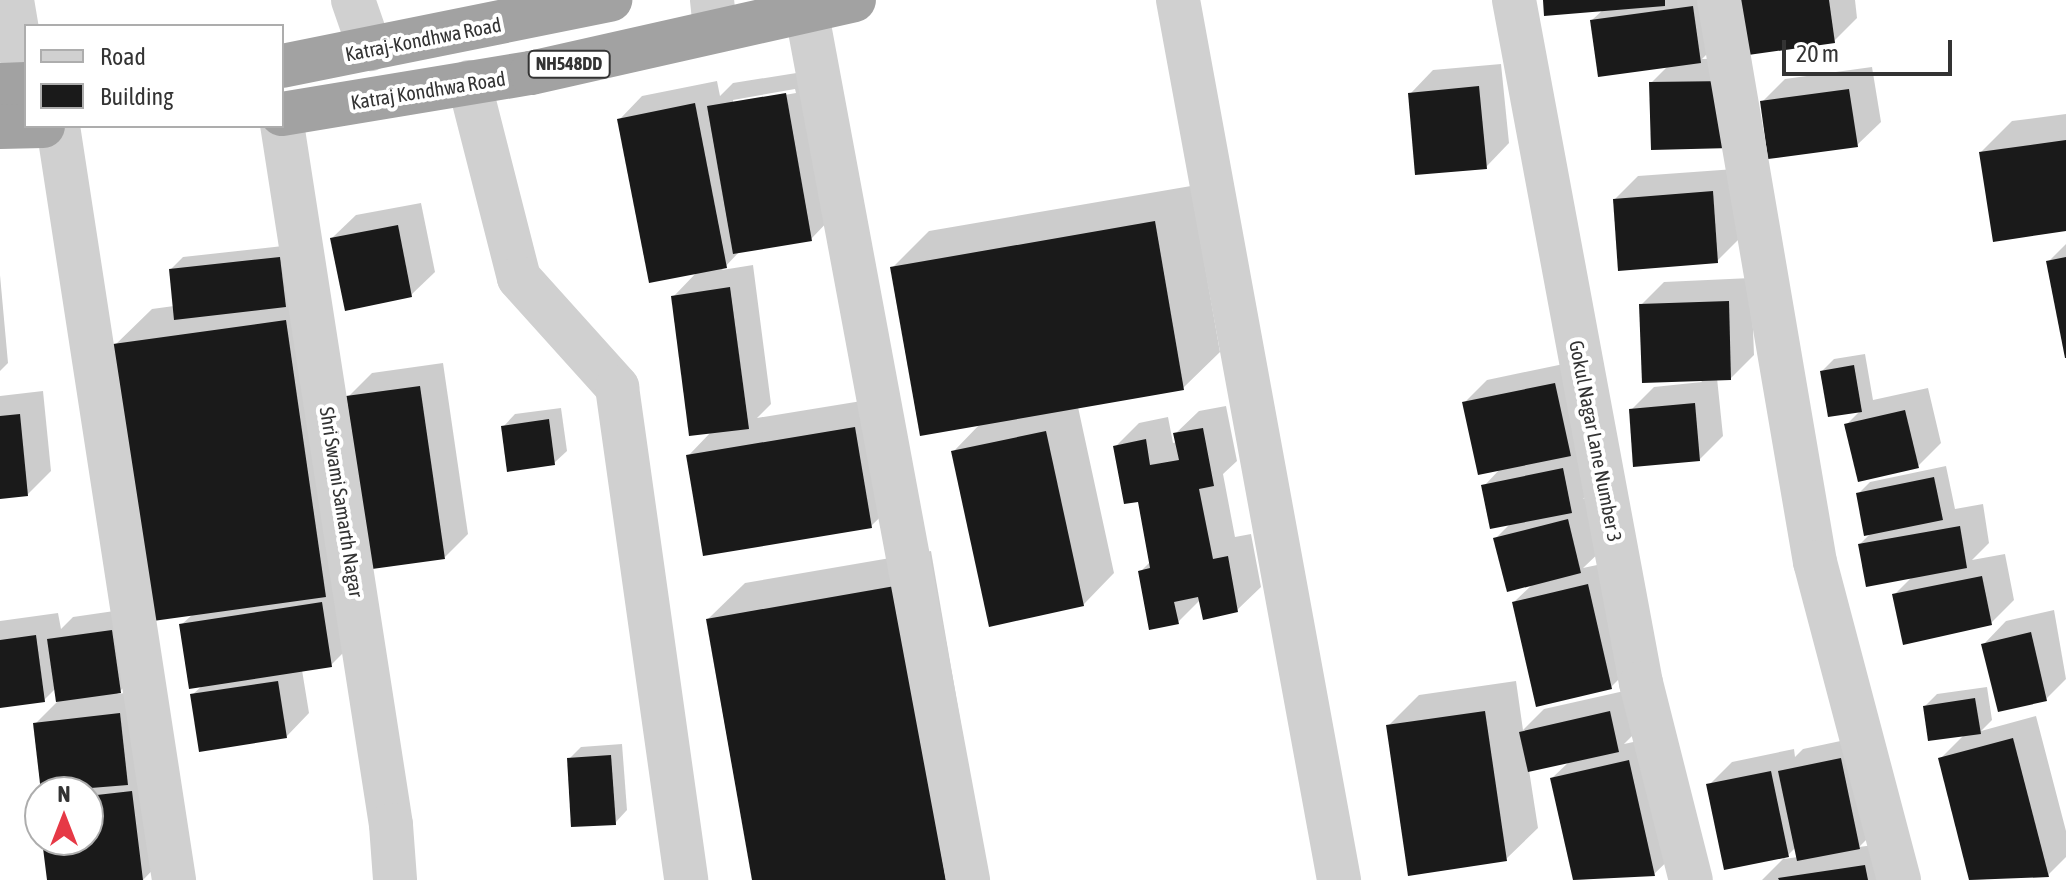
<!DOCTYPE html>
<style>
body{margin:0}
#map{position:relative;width:2066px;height:880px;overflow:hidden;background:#fff;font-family:"Asap Condensed",sans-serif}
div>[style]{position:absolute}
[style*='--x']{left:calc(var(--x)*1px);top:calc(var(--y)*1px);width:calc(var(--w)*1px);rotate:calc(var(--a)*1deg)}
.shadow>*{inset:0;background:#0003}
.building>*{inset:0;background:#1a1a1a}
.minor>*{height:44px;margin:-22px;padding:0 22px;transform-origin:22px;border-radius:22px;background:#d0d0d0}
.trunk>*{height:44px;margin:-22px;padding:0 22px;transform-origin:22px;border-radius:22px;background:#a2a2a2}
span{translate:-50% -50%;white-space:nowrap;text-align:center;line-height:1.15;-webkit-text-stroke:8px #fff;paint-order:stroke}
.shield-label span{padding:2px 6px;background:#fff;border:2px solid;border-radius:6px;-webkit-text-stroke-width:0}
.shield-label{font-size:18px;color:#333;font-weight:700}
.street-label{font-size:20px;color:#333}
.legend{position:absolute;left:24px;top:24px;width:260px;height:104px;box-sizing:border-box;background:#fff;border:2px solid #adadad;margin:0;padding:10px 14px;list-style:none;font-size:24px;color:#333}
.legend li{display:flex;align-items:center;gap:16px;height:40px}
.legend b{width:40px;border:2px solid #adadad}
.north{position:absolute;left:24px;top:776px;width:80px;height:80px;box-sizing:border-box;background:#fff;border:2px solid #adadad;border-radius:50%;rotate:0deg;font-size:22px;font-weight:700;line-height:32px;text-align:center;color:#333}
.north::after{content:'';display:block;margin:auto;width:28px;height:36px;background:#e63946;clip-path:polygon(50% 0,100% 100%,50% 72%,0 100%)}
.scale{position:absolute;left:1782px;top:40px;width:170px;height:36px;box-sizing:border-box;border:4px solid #333;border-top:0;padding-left:10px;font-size:24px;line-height:28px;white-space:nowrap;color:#333;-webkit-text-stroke:6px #fff;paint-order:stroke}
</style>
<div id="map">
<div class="shadow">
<div style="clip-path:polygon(1545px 0,1718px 0,1723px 38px,1702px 59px,1751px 58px,1753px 123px,1651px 83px,1669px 65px,1592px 20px,1604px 9px)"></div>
<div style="clip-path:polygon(1736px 0,1855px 0,1857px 18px,1834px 41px)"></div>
<div style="clip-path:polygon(1501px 64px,1509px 143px,1486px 167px,1410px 94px,1433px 70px)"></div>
<div style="clip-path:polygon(1872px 67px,1881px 122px,1857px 145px,1762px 102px,1785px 79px)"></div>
<div style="clip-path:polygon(evenodd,809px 71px,834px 215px,811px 239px,741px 250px,722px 270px,753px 265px,771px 404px,757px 418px,886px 397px,903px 495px,871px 526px,688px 456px,712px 431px,673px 297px,698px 271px,619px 120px,642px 96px,717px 81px,720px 96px,733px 83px,809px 71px,795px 89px,796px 93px,733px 104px,733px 100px,795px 89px)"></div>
<div style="clip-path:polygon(2066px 114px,2066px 229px,1981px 152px,2012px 121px)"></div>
<div style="clip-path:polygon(1735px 169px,1740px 238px,1717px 261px,1615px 199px,1638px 176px)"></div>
<div style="clip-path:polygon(1191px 186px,1220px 352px,1183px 388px,1078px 407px,1114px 573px,1083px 605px,953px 452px,981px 423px,892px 268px,929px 231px)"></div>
<div style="clip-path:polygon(421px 203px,435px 272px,411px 295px,332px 238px,356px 215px)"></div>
<div style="clip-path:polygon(2066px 244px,2066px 356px,2048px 262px)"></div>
<div style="clip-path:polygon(292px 245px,354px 642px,331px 665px,302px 670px,309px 713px,286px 737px,192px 695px,203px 685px,181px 625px,193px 614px,115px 345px,152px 309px,174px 306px,171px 269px,183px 257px)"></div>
<div style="clip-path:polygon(0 275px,8px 363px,0 371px)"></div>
<div style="clip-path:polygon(1751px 278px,1754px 355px,1731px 378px,1717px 378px,1723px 436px,1699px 460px,1631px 410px,1654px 387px,1702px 382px,1641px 305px,1664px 282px)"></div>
<div style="clip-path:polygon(1865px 354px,1873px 400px,1928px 388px,1941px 443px,1918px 466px,1846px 425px,1861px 410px,1822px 371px,1834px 359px)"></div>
<div style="clip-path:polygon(1578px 361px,1594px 488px,1583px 499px,1591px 496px,1604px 548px,1583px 568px,1611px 562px,1634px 664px,1611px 687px,1514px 602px,1534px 583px,1495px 539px,1511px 523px,1484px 486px,1500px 469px,1464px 403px,1487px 380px)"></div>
<div style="clip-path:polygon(443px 363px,468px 534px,445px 557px,348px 397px,372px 373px)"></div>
<div style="clip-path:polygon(43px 391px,51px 471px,28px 494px,0 497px,0 396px)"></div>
<div style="clip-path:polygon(1226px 406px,1237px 461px,1223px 474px,1235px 537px,1251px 534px,1261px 587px,1237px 610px,1201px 599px,1178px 622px,1140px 572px,1151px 561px,1139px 499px,1116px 446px,1139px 423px,1168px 417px,1173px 443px,1177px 442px,1175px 434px,1199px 411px)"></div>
<div style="clip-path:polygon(561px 408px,567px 451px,554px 463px,503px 427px,515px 414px)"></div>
<div style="clip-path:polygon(1946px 466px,1955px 509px,1983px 504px,1989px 543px,1972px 560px,2005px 554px,2014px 600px,1991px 623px,1894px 595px,1913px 576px,1860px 544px,1872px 532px,1858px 494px,1870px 482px)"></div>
<div style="clip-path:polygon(931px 551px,981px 841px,932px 880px,754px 880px,708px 619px,745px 583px)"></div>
<div style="clip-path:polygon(135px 608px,144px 667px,117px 694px,142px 691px,166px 856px,143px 880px,49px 880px,44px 840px,88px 840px,88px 792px,43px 792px,35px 724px,58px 701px,56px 688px,44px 700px,0 706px,0 621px,58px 613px,61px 629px,73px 617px)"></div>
<div style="clip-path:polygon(2054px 610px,2066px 679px,2046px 699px,1983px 645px,2006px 621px)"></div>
<div style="clip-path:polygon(1516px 681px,1523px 730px,1544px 709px,1633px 689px,1641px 727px,1624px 744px,1652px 738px,1678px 851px,1654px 874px,1575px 880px,1552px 778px,1570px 761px,1529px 770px,1538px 828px,1506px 859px,1388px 726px,1419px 695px)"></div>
<div style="clip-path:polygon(1987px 687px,1992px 720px,1981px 731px,2036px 716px,2066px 831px,2066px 857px,2048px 875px,1971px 880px,1940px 759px,1965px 734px,1925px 706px,1937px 694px)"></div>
<div style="clip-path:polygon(evenodd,1864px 736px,1882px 824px,1859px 847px,1888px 843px,1894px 880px,1762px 880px,1786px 856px,1709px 785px,1732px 762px,1794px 749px,1795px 757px,1803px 749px,1864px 736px,1796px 847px,1798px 857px,1784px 859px,1796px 847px)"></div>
<div style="clip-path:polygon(622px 744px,627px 810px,615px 823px,569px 759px,581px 747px)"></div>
</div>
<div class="building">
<div style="clip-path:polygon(1543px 0,1665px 0,1665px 6px,1544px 16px)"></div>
<div style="clip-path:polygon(1734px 0,1829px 0,1835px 43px,1741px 56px)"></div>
<div style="clip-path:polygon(1693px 6px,1701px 63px,1598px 77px,1590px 20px)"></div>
<div style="clip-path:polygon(1729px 81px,1731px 148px,1651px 150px,1649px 82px)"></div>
<div style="clip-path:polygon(1479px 86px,1487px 169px,1415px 175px,1408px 93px)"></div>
<div style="clip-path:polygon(1849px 89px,1858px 147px,1768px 159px,1760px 101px)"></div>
<div style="clip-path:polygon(786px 93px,812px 241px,733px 254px,707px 106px)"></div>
<div style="clip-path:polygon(695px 103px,727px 268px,649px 283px,617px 119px)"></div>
<div style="clip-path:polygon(2066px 140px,2066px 231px,1993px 242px,1979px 152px)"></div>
<div style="clip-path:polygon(1713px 191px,1718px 263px,1618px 271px,1613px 199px)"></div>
<div style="clip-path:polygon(1155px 221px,1184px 390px,920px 436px,890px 267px)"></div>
<div style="clip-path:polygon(398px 225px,412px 297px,345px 311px,330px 238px)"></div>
<div style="clip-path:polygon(280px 257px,286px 307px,174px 320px,169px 269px)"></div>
<div style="clip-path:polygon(2066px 257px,2066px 358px,2065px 358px,2046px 261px)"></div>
<div style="clip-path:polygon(730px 287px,749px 429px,689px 436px,671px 296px)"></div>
<div style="clip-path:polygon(1729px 301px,1731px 380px,1642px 383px,1639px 304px)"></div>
<div style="clip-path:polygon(286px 320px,326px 597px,153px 621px,113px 344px)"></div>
<div style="clip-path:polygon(1854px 365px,1862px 412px,1828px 417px,1820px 371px)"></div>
<div style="clip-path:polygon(1555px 383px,1571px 456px,1478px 475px,1462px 402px)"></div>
<div style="clip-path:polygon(420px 386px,445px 559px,372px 569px,346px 396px)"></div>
<div style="clip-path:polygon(1695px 403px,1700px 461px,1633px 467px,1629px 409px)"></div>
<div style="clip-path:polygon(1905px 410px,1919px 468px,1858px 482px,1844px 424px)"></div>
<div style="clip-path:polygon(20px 414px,28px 496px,0 499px,0 416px)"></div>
<div style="clip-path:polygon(549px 419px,555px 465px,507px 472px,501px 426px)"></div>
<div style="clip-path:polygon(855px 427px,872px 528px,703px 556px,686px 455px)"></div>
<div style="clip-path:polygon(1203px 428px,1214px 486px,1199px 489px,1213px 559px,1228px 556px,1238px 612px,1203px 620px,1198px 597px,1174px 602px,1179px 624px,1149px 630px,1138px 571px,1150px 568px,1138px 502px,1124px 504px,1113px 446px,1146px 439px,1150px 465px,1179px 460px,1173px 433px)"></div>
<div style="clip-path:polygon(1046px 431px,1084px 606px,989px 627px,951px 451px)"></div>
<div style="clip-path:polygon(1563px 468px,1572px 513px,1490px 529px,1481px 485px)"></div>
<div style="clip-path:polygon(1934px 477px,1943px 520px,1864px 536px,1856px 493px)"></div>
<div style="clip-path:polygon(1568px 519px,1581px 573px,1507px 592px,1493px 538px)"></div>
<div style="clip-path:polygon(1960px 526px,1967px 568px,1866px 587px,1858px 544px)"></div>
<div style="clip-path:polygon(1982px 576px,1992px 625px,1903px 645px,1892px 594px)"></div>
<div style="clip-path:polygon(1588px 584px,1612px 689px,1536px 707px,1512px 602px)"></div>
<div style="clip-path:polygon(895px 586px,946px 880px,752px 880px,706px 619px)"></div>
<div style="clip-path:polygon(322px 602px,332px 667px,189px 689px,179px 624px)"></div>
<div style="clip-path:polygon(112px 630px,121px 693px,56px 702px,47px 639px)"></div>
<div style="clip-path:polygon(2031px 632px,2047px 701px,1998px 712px,1981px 644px)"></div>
<div style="clip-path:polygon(36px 635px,45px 702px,0 708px,0 640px)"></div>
<div style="clip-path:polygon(278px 681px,287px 738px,199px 752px,190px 694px)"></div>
<div style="clip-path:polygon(1975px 698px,1981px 734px,1928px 741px,1923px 706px)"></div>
<div style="clip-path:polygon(1485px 711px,1507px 861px,1408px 876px,1386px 725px)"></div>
<div style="clip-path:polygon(1610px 711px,1619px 752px,1528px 772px,1519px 732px)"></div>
<div style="clip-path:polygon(120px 713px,128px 785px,41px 792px,33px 723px)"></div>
<div style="clip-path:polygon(2013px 738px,2049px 877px,1969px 880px,1938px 758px)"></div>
<div style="clip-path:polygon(611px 755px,616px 825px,571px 827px,567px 758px)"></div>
<div style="clip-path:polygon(1841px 758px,1860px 849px,1797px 861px,1778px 771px)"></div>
<div style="clip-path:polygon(1629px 760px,1655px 876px,1573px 880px,1550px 778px)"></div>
<div style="clip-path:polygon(1771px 771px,1789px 857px,1724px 870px,1706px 784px)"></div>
<div style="clip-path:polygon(132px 791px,143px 880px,47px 880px,42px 840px,88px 840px,88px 796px)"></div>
<div style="clip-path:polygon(1865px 865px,1868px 880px,1779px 880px,1778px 878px)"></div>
</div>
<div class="minor">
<div style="--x:12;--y:0;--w:85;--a:80.5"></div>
<div style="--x:353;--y:0;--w:52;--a:70.9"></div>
<div style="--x:712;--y:0;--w:30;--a:84"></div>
<div style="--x:1178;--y:0;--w:895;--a:79.63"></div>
<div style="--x:1514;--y:0;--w:695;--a:79.47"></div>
<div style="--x:1641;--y:683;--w:203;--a:75.8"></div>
<div style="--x:1719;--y:0;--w:570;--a:80.31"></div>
<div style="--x:1815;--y:562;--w:329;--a:75.2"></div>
<div style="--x:806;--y:9;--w:886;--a:79.46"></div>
<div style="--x:469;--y:82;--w:202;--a:75.7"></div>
<div style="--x:519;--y:278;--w:147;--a:48"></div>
<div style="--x:617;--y:387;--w:498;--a:82"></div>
<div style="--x:282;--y:124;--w:709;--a:81.16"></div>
<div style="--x:391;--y:825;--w:55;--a:85.8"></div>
<div style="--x:58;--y:126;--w:763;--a:81.25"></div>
</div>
<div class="trunk">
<div style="--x:282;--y:66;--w:335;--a:-11.4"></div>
<div style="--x:0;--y:85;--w:26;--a:-2"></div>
<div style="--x:282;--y:114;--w:252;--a:-9.4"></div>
<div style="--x:531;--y:73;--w:331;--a:-12.7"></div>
<div style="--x:0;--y:127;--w:43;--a:-1.3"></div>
</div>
<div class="shield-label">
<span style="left:569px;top:64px">NH548DD</span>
</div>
<div class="street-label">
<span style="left:423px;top:39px;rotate:-11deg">Katraj-Kondhwa Road</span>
<span style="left:428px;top:90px;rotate:-9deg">Katraj Kondhwa Road</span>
<span style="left:1596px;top:441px;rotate:79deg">Gokul Nagar Lane Number 3</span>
<span style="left:342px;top:502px;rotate:81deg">Shri Swami Samarth Nagar</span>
</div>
<ul class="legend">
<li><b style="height:10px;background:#d0d0d0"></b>Road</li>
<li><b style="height:22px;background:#1a1a1a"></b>Building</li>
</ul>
<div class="north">N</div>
<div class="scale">20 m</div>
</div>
